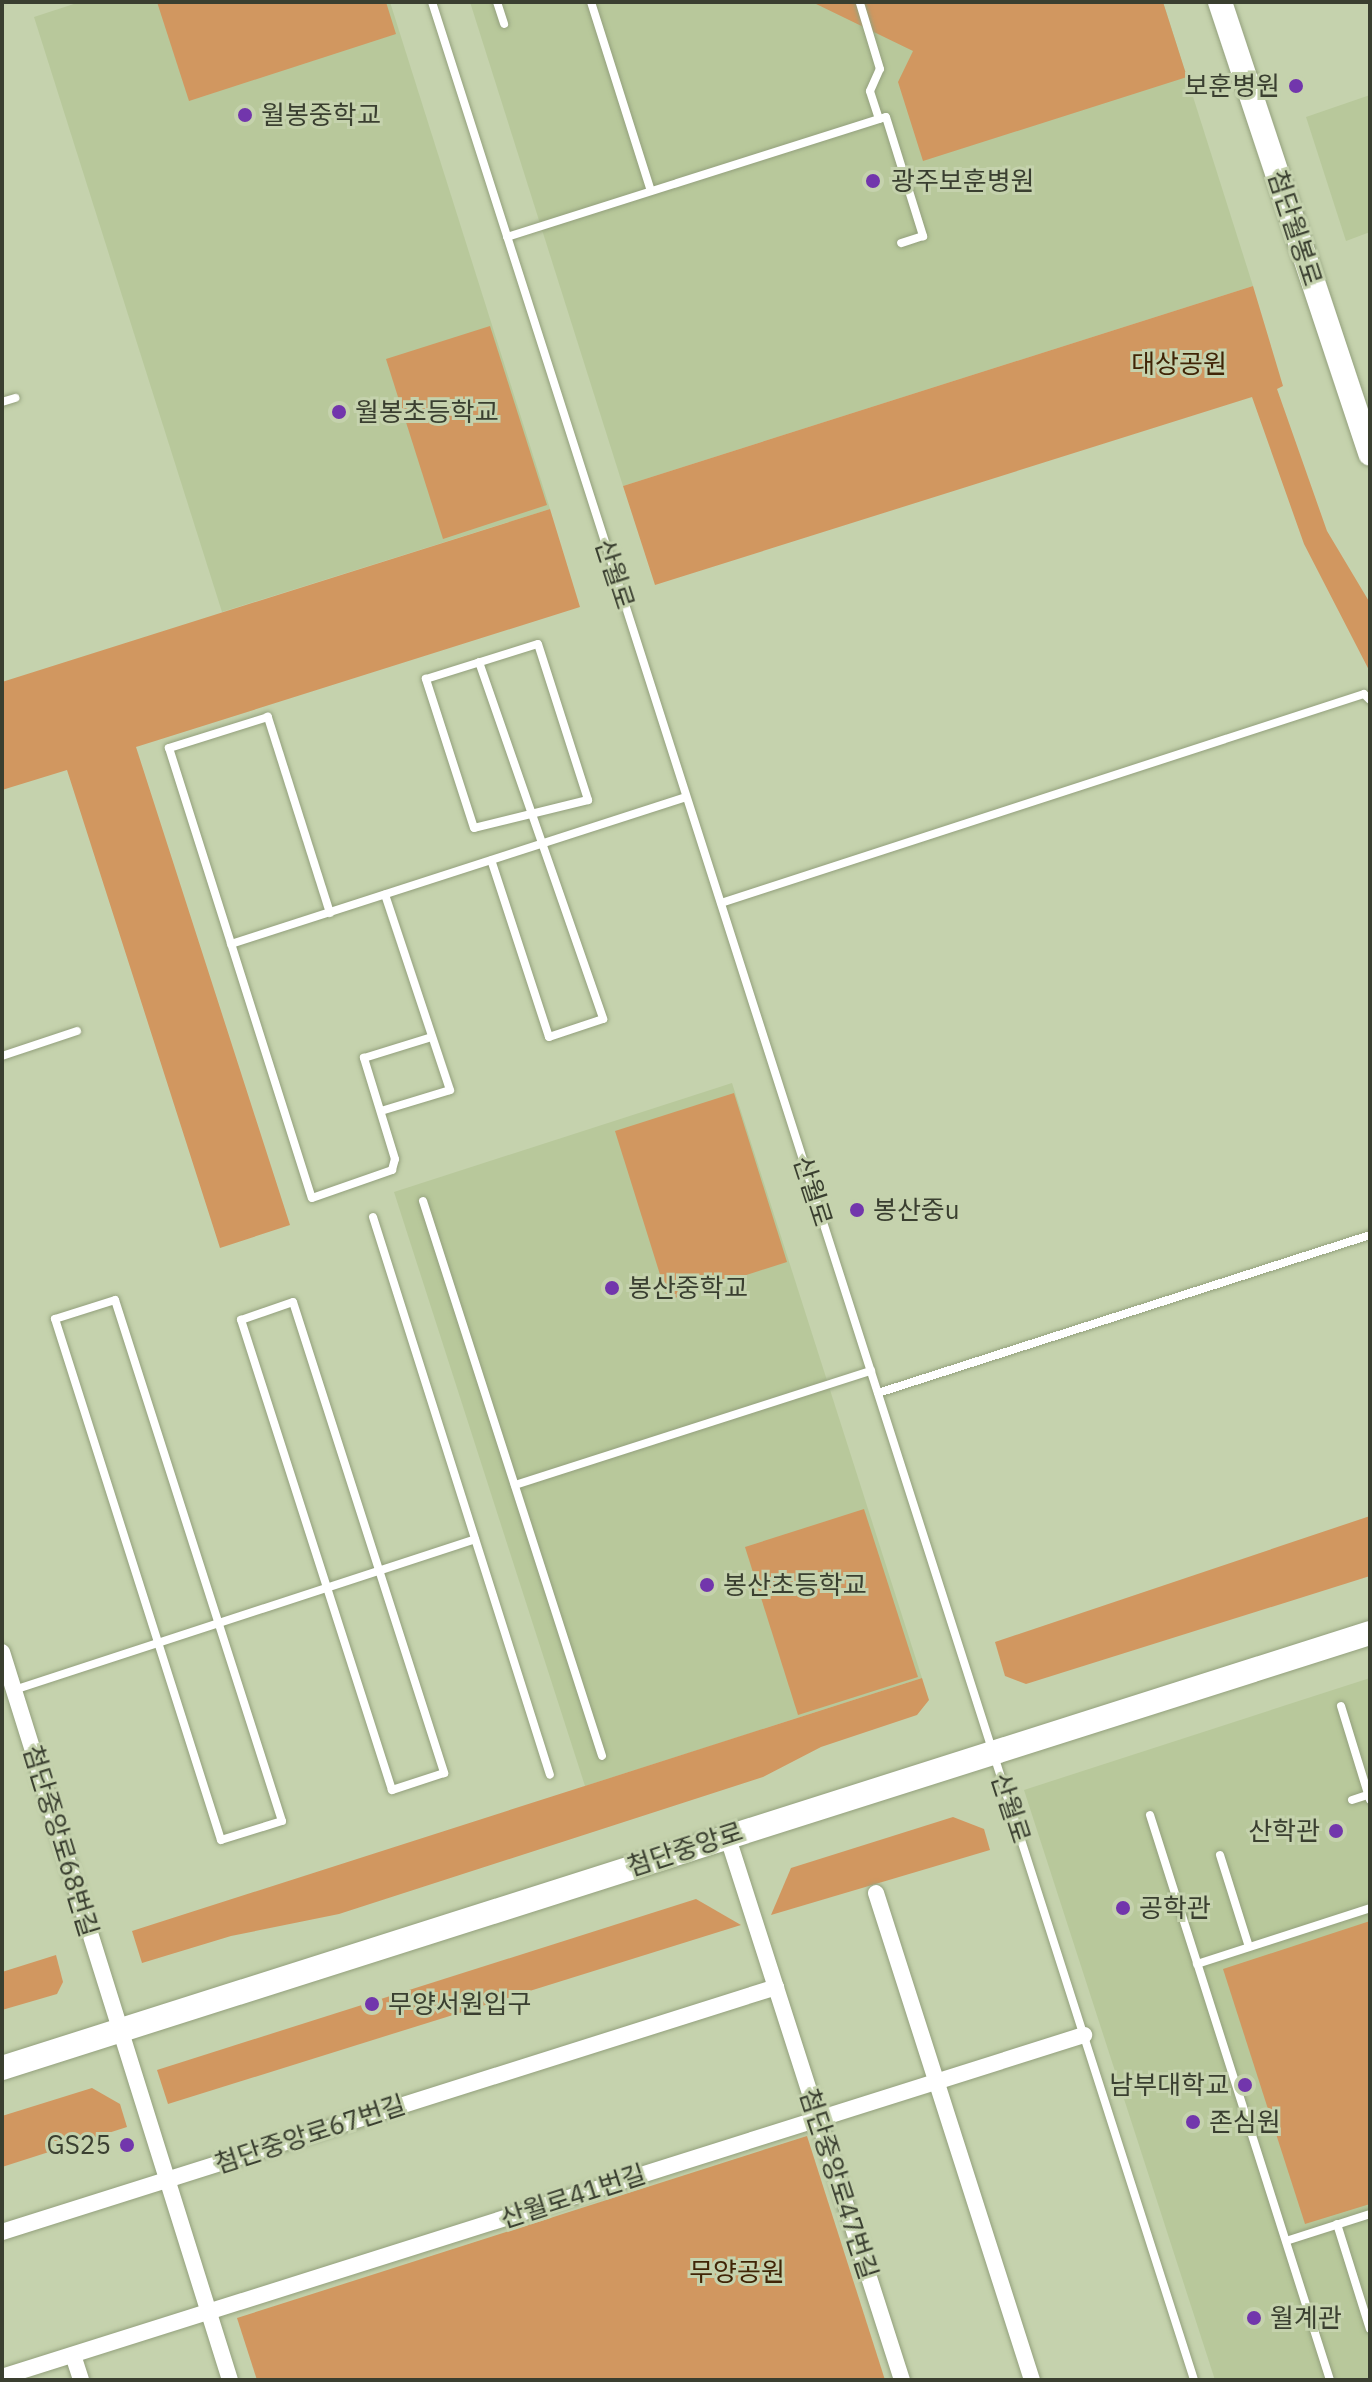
<!DOCTYPE html>
<meta charset="utf-8">
<style>
body{margin:0}
#map{position:relative;width:1372px;height:2382px;overflow:hidden;background:#c5d2ad;font-family:"IBM Plex Sans","Noto Sans KR",sans-serif}
div>[style]{position:absolute}
[style*='--x']{left:calc(var(--x)*1px);top:calc(var(--y)*1px);width:calc(var(--w)*1px);rotate:calc(var(--a)*1deg)}
.built>*{inset:0;background:#b8c89b}
.green>*{inset:0;background:#d19760}
.roads{filter:drop-shadow(0 0 2px #93a07c) drop-shadow(0 0 2px #93a07c)}
.lane>*{height:8px;margin:-4px;padding:0 4px;transform-origin:4px;border-radius:4px;background:#fff}
.street>*{height:16px;margin:-8px;padding:0 8px;transform-origin:8px;border-radius:8px;background:#fff}
.secondary>*{height:24px;margin:-12px;padding:0 12px;transform-origin:12px;border-radius:12px;background:#fff}
.dots>*{width:22px;height:22px;translate:-50% -50%;box-sizing:border-box;border:4px solid #c5d2ad;border-radius:50%}
span{translate:-50% -50%;white-space:nowrap;text-align:center;line-height:1.15;-webkit-text-stroke:6px #c5d2ad;paint-order:stroke}
.poi-label{font-size:26px;color:#3a3f30}
.right{translate:-100% -50%;text-align:right}
.left{translate:0 -50%;text-align:left}
.street-label{font-size:26px;color:#3a3f30}
.park-label{font-size:26px;color:#402406}
.frame{position:absolute;inset:0;border:4px solid #3a3f30;pointer-events:none}
</style>
<div id="map">
<div class="built">
<div style="clip-path:polygon(80px 2px,390px 2px,550px 509px,222px 612px,34px 17px)"></div>
<div style="clip-path:polygon(470px 2px,1163px 2px,1253px 286px,623px 486px)"></div>
<div style="clip-path:polygon(1370px 95px,1370px 232px,1346px 241px,1306px 117px)"></div>
<div style="clip-path:polygon(732px 1083px,922px 1678px,585px 1786px,394px 1192px)"></div>
<div style="clip-path:polygon(1370px 1678px,1370px 2380px,1215px 2380px,1024px 1790px)"></div>
</div>
<div class="green">
<div style="clip-path:polygon(157px 2px,386px 2px,396px 34px,189px 101px)"></div>
<div style="clip-path:polygon(812px 2px,1163px 2px,1187px 77px,923px 161px,898px 82px,913px 51px)"></div>
<div style="clip-path:polygon(1253px 286px,1283px 386px,1277px 389px,1327px 531px,1370px 603px,1370px 672px,1304px 544px,1252px 397px,655px 585px,623px 486px)"></div>
<div style="clip-path:polygon(490px 326px,547px 505px,443px 539px,386px 359px)"></div>
<div style="clip-path:polygon(550px 509px,580px 607px,136px 747px,290px 1225px,220px 1248px,67px 770px,2px 790px,2px 682px)"></div>
<div style="clip-path:polygon(734px 1093px,787px 1262px,668px 1300px,615px 1131px)"></div>
<div style="clip-path:polygon(864px 1509px,918px 1677px,798px 1715px,745px 1547px)"></div>
<div style="clip-path:polygon(1370px 1516px,1370px 1576px,1026px 1684px,1005px 1676px,995px 1642px)"></div>
<div style="clip-path:polygon(922px 1678px,929px 1700px,917px 1715px,821px 1747px,763px 1777px,339px 1914px,231px 1936px,142px 1963px,132px 1931px)"></div>
<div style="clip-path:polygon(953px 1817px,984px 1829px,990px 1850px,771px 1915px,791px 1868px)"></div>
<div style="clip-path:polygon(696px 1899px,741px 1925px,168px 2104px,157px 2070px)"></div>
<div style="clip-path:polygon(1370px 1921px,1370px 2204px,1305px 2224px,1223px 1969px)"></div>
<div style="clip-path:polygon(56px 1955px,63px 1982px,57px 1994px,2px 2010px,2px 1972px)"></div>
<div style="clip-path:polygon(92px 2088px,120px 2104px,127px 2127px,2px 2167px,2px 2116px)"></div>
<div style="clip-path:polygon(807px 2136px,885px 2380px,257px 2380px,237px 2318px)"></div>
</div>
<div class="roads">
<div class="lane">
<div style="--x:432;--y:2;--w:2497;--a:72.23"></div>
<div style="--x:497;--y:2;--w:23;--a:72"></div>
<div style="--x:591;--y:2;--w:198;--a:72.4"></div>
<div style="--x:879;--y:119;--w:7;--a:-16"></div>
<div style="--x:886;--y:117;--w:125;--a:72.7"></div>
<div style="--x:923;--y:236;--w:23;--a:162"></div>
<div style="--x:507;--y:237;--w:390;--a:-17.6"></div>
<div style="--x:879;--y:119;--w:29;--a:-108"></div>
<div style="--x:870;--y:91;--w:24;--a:-66"></div>
<div style="--x:880;--y:69;--w:69;--a:-106.9"></div>
<div style="--x:2;--y:402;--w:14;--a:-17"></div>
<div style="--x:538;--y:644;--w:164;--a:72.2"></div>
<div style="--x:588;--y:800;--w:117;--a:166.2"></div>
<div style="--x:474;--y:828;--w:157;--a:-107.9"></div>
<div style="--x:426;--y:679;--w:117;--a:-17.4"></div>
<div style="--x:479;--y:662;--w:378;--a:70.8"></div>
<div style="--x:603;--y:1019;--w:57;--a:161.6"></div>
<div style="--x:549;--y:1037;--w:186;--a:-108.1"></div>
<div style="--x:721;--y:903;--w:676;--a:-18.01"></div>
<div style="--x:1364;--y:694;--w:8;--a:45"></div>
<div style="--x:330;--y:913;--w:206;--a:-107.6"></div>
<div style="--x:268;--y:717;--w:104;--a:162.6"></div>
<div style="--x:169;--y:748;--w:472;--a:72.4"></div>
<div style="--x:312;--y:1198;--w:85;--a:-19.3"></div>
<div style="--x:392;--y:1170;--w:11;--a:-75"></div>
<div style="--x:395;--y:1159;--w:106;--a:-107.1"></div>
<div style="--x:364;--y:1058;--w:71;--a:-17.2"></div>
<div style="--x:231;--y:944;--w:478;--a:-17.9"></div>
<div style="--x:2;--y:1056;--w:79;--a:-18.4"></div>
<div style="--x:381;--y:1111;--w:72;--a:-16.9"></div>
<div style="--x:450;--y:1090;--w:206;--a:-108.4"></div>
<div style="--x:423;--y:1201;--w:583;--a:72.12"></div>
<div style="--x:373;--y:1217;--w:585;--a:72.4"></div>
<div style="--x:115;--y:1300;--w:547;--a:72.23"></div>
<div style="--x:282;--y:1821;--w:64;--a:162.7"></div>
<div style="--x:221;--y:1840;--w:547;--a:-107.67"></div>
<div style="--x:55;--y:1319;--w:63;--a:-17.6"></div>
<div style="--x:293;--y:1302;--w:495;--a:72.2"></div>
<div style="--x:444;--y:1773;--w:55;--a:161.9"></div>
<div style="--x:392;--y:1790;--w:494;--a:-107.8"></div>
<div style="--x:241;--y:1320;--w:55;--a:-19.1"></div>
<div style="--x:878;--y:1393;--w:517;--a:-17.8"></div>
<div style="--x:515;--y:1485;--w:374;--a:-17.8"></div>
<div style="--x:14;--y:1690;--w:485;--a:-18.1"></div>
<div style="--x:1341;--y:1706;--w:98;--a:72.9"></div>
<div style="--x:1352;--y:1800;--w:19;--a:-18"></div>
<div style="--x:1150;--y:1815;--w:593;--a:72.33"></div>
<div style="--x:1220;--y:1855;--w:96;--a:72.5"></div>
<div style="--x:1197;--y:1964;--w:182;--a:-17.9"></div>
<div style="--x:1337;--y:2224;--w:110;--a:72.6"></div>
<div style="--x:1286;--y:2241;--w:88;--a:-17.8"></div>
</div>
<div class="street">
<div style="--x:2;--y:1652;--w:763;--a:72.61"></div>
<div style="--x:727;--y:1835;--w:572;--a:72.2"></div>
<div style="--x:876;--y:1893;--w:511;--a:72.24"></div>
<div style="--x:2;--y:2232;--w:812;--a:-17.56"></div>
<div style="--x:73;--y:2355;--w:26;--a:72"></div>
<div style="--x:2;--y:2377;--w:1135;--a:-17.54"></div>
</div>
<div class="secondary">
<div style="--x:1220;--y:2;--w:476;--a:71.6"></div>
<div style="--x:2;--y:2068;--w:1435;--a:-17.64"></div>
</div>
</div>
<div class="dots">
<div style="left:1296px;top:86px;background:#7236ac"></div>
<div style="left:245px;top:115px;background:#7236ac"></div>
<div style="left:873px;top:181px;background:#7236ac"></div>
<div style="left:339px;top:412px;background:#7236ac"></div>
<div style="left:857px;top:1210px;background:#7236ac"></div>
<div style="left:612px;top:1288px;background:#7236ac"></div>
<div style="left:707px;top:1585px;background:#7236ac"></div>
<div style="left:1336px;top:1831px;background:#7236ac"></div>
<div style="left:1123px;top:1908px;background:#7236ac"></div>
<div style="left:372px;top:2004px;background:#7236ac"></div>
<div style="left:1245px;top:2085px;background:#7236ac"></div>
<div style="left:1193px;top:2122px;background:#7236ac"></div>
<div style="left:127px;top:2145px;background:#7236ac"></div>
<div style="left:1254px;top:2318px;background:#7236ac"></div>
</div>
<div class="poi-label">
<span class="right" style="left:1280px;top:86px">보훈병원</span>
<span class="left" style="left:261px;top:115px">월봉중학교</span>
<span class="left" style="left:891px;top:181px">광주보훈병원</span>
<span class="left" style="left:355px;top:412px">월봉초등학교</span>
<span class="left" style="left:873px;top:1210px">봉산중u</span>
<span class="left" style="left:628px;top:1288px">봉산중학교</span>
<span class="left" style="left:723px;top:1585px">봉산초등학교</span>
<span class="right" style="left:1320px;top:1831px">산학관</span>
<span class="left" style="left:1139px;top:1908px">공학관</span>
<span class="left" style="left:388px;top:2004px">무양서원입구</span>
<span class="right" style="left:1229px;top:2085px">남부대학교</span>
<span class="left" style="left:1209px;top:2122px">존심원</span>
<span class="right" style="left:111px;top:2145px">GS25</span>
<span class="left" style="left:1270px;top:2318px">월계관</span>
</div>
<div class="street-label">
<span style="left:1295px;top:228px;rotate:72deg">첨단월봉로</span>
<span style="left:615px;top:574px;rotate:72deg">산월로</span>
<span style="left:813px;top:1191px;rotate:72deg">산월로</span>
<span style="left:1011px;top:1808px;rotate:72deg">산월로</span>
<span style="left:61px;top:1841px;rotate:73deg">첨단중앙로68번길</span>
<span style="left:685px;top:1849px;rotate:-18deg">첨단중앙로</span>
<span style="left:310px;top:2134px;rotate:-18deg">첨단중앙로67번길</span>
<span style="left:839px;top:2184px;rotate:72deg">첨단중앙로47번길</span>
<span style="left:573px;top:2196px;rotate:-18deg">산월로41번길</span>
</div>
<div class="park-label">
<span style="left:1179px;top:364px">대상공원</span>
<span style="left:737px;top:2272px">무양공원</span>
</div>
<div class="frame"></div>
</div>
